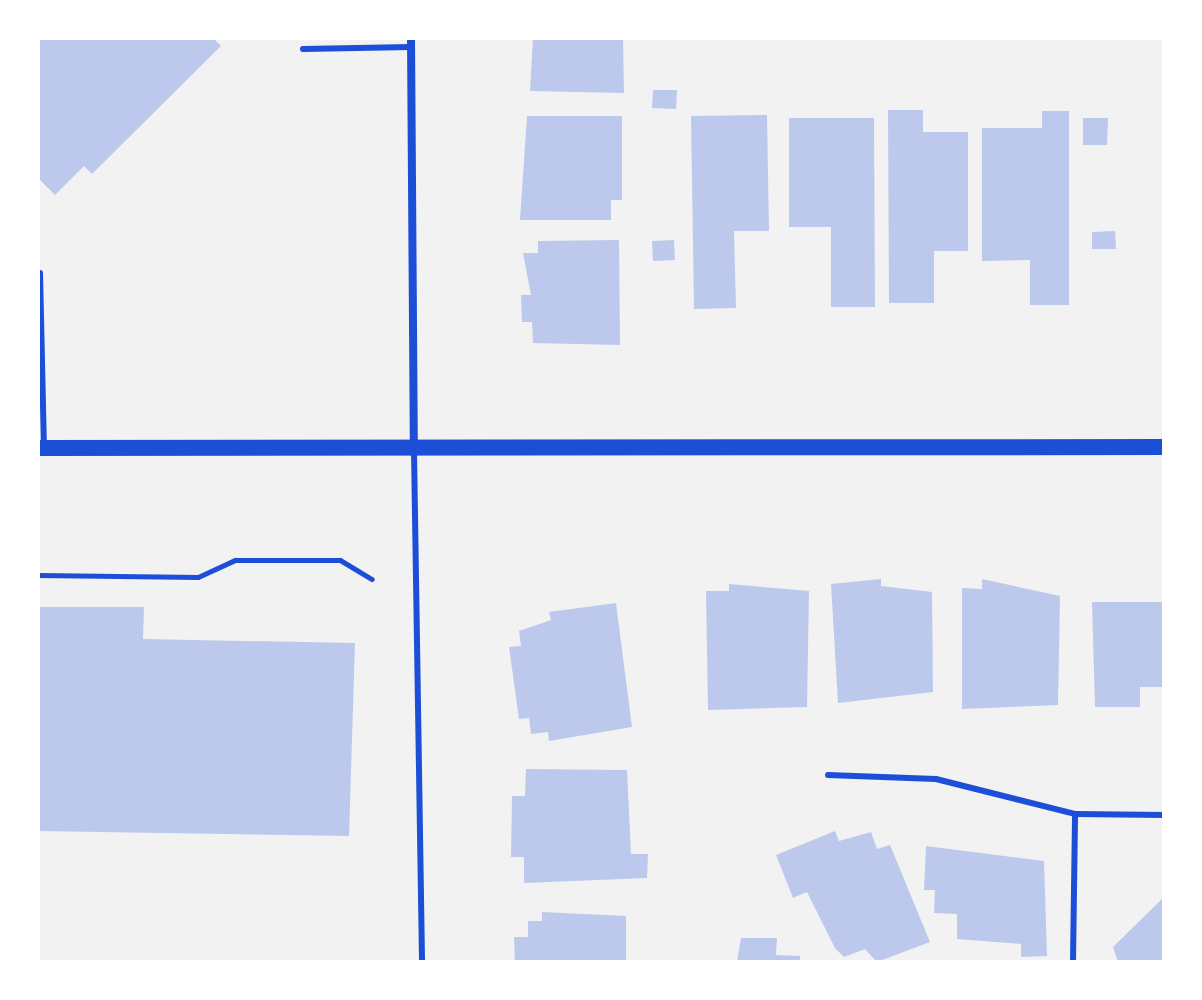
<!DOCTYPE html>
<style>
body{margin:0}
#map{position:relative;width:1202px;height:1000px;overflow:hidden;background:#f2f2f2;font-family:Manrope,sans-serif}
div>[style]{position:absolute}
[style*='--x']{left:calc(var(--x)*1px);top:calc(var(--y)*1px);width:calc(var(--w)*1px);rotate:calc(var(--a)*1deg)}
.building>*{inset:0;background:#bdc9ec}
.path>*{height:5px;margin:-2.5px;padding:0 2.5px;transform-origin:2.5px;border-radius:2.5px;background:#1d4ed8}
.service>*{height:6px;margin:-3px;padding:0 3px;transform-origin:3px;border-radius:3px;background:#1d4ed8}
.minor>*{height:8px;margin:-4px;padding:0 4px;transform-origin:4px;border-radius:4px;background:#1d4ed8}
.secondary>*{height:16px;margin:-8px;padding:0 8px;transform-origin:8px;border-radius:8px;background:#1d4ed8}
span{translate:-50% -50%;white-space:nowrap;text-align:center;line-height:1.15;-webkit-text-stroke:8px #fff;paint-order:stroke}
.frame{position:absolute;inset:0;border:40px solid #fff;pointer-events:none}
</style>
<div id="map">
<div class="building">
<div style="clip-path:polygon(38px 38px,213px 38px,221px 46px,92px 174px,84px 166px,55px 195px,38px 178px)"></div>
<div style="clip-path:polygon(533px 38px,623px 38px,624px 93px,530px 91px)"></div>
<div style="clip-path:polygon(653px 90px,677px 90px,676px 109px,652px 108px)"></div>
<div style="clip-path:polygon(888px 110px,923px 110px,923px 132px,968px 132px,968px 251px,934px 251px,934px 303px,889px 303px)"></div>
<div style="clip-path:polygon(1042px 111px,1069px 111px,1069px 305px,1030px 305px,1030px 260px,982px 261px,982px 128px,1042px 128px)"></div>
<div style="clip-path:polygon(767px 115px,769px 231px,734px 231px,736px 308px,694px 309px,691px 116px)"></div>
<div style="clip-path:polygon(527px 116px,622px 116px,622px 200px,611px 200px,611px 220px,520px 220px)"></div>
<div style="clip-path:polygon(789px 118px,874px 118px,875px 307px,831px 307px,831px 227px,789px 227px)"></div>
<div style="clip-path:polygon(1083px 118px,1108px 118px,1107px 145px,1083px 145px)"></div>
<div style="clip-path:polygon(1115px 231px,1116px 249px,1092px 249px,1092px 232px)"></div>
<div style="clip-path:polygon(619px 240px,620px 345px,533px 343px,532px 322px,522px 322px,521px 295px,531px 295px,523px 253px,538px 253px,538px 241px)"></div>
<div style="clip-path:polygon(674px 240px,675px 260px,653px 261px,652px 241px)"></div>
<div style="clip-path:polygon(881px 579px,881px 586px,932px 592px,933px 692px,838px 703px,831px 584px)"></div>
<div style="clip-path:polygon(982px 579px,1060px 596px,1058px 705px,962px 709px,962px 588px,982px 589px)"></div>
<div style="clip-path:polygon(729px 584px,809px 591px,807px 707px,708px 710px,706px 591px,729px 591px)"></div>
<div style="clip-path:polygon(1092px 602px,1164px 602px,1164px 687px,1140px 687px,1140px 707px,1095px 707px)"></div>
<div style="clip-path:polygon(616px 603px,632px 727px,549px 741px,548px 732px,531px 734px,529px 718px,519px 719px,509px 647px,521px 646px,519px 631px,551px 620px,549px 612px)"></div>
<div style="clip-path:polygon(38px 607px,144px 607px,143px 639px,355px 643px,349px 836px,38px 831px)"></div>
<div style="clip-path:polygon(526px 769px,627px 770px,631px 854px,648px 854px,647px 878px,524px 883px,524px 857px,511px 857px,512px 796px,525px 796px)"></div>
<div style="clip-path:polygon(835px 831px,839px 841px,871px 832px,877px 849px,890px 845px,930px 942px,877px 962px,865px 949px,844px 957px,835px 948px,807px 892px,793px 898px,776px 855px)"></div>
<div style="clip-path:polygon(926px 846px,1044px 861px,1047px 956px,1021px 957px,1021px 944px,957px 939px,957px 914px,934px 913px,935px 890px,924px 890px)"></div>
<div style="clip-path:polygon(1164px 897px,1164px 962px,1118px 962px,1113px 947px)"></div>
<div style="clip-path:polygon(542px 912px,626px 916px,626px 962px,515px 962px,514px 937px,528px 937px,528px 921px,542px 921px)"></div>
<div style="clip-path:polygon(741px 938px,777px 938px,776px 955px,800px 956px,800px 962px,737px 962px)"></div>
</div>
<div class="path">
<div style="--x:38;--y:575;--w:160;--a:0.7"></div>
<div style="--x:198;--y:577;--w:41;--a:-24.7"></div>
<div style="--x:235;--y:560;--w:105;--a:0"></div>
<div style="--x:340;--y:560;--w:37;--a:31"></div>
</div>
<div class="service">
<div style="--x:303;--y:49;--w:108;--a:-1.1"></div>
<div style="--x:40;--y:273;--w:175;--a:88.7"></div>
<div style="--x:414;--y:451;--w:511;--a:89.1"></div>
<div style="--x:828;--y:775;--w:108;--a:2.1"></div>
<div style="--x:936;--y:779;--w:143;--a:14.1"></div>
<div style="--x:1075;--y:814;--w:89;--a:0.6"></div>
<div style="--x:1073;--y:962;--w:148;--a:-89.2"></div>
</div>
<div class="minor">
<div style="--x:411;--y:38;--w:410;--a:89.6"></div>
</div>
<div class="secondary">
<div style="--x:38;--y:448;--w:1126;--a:-0.05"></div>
</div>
<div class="frame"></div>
</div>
